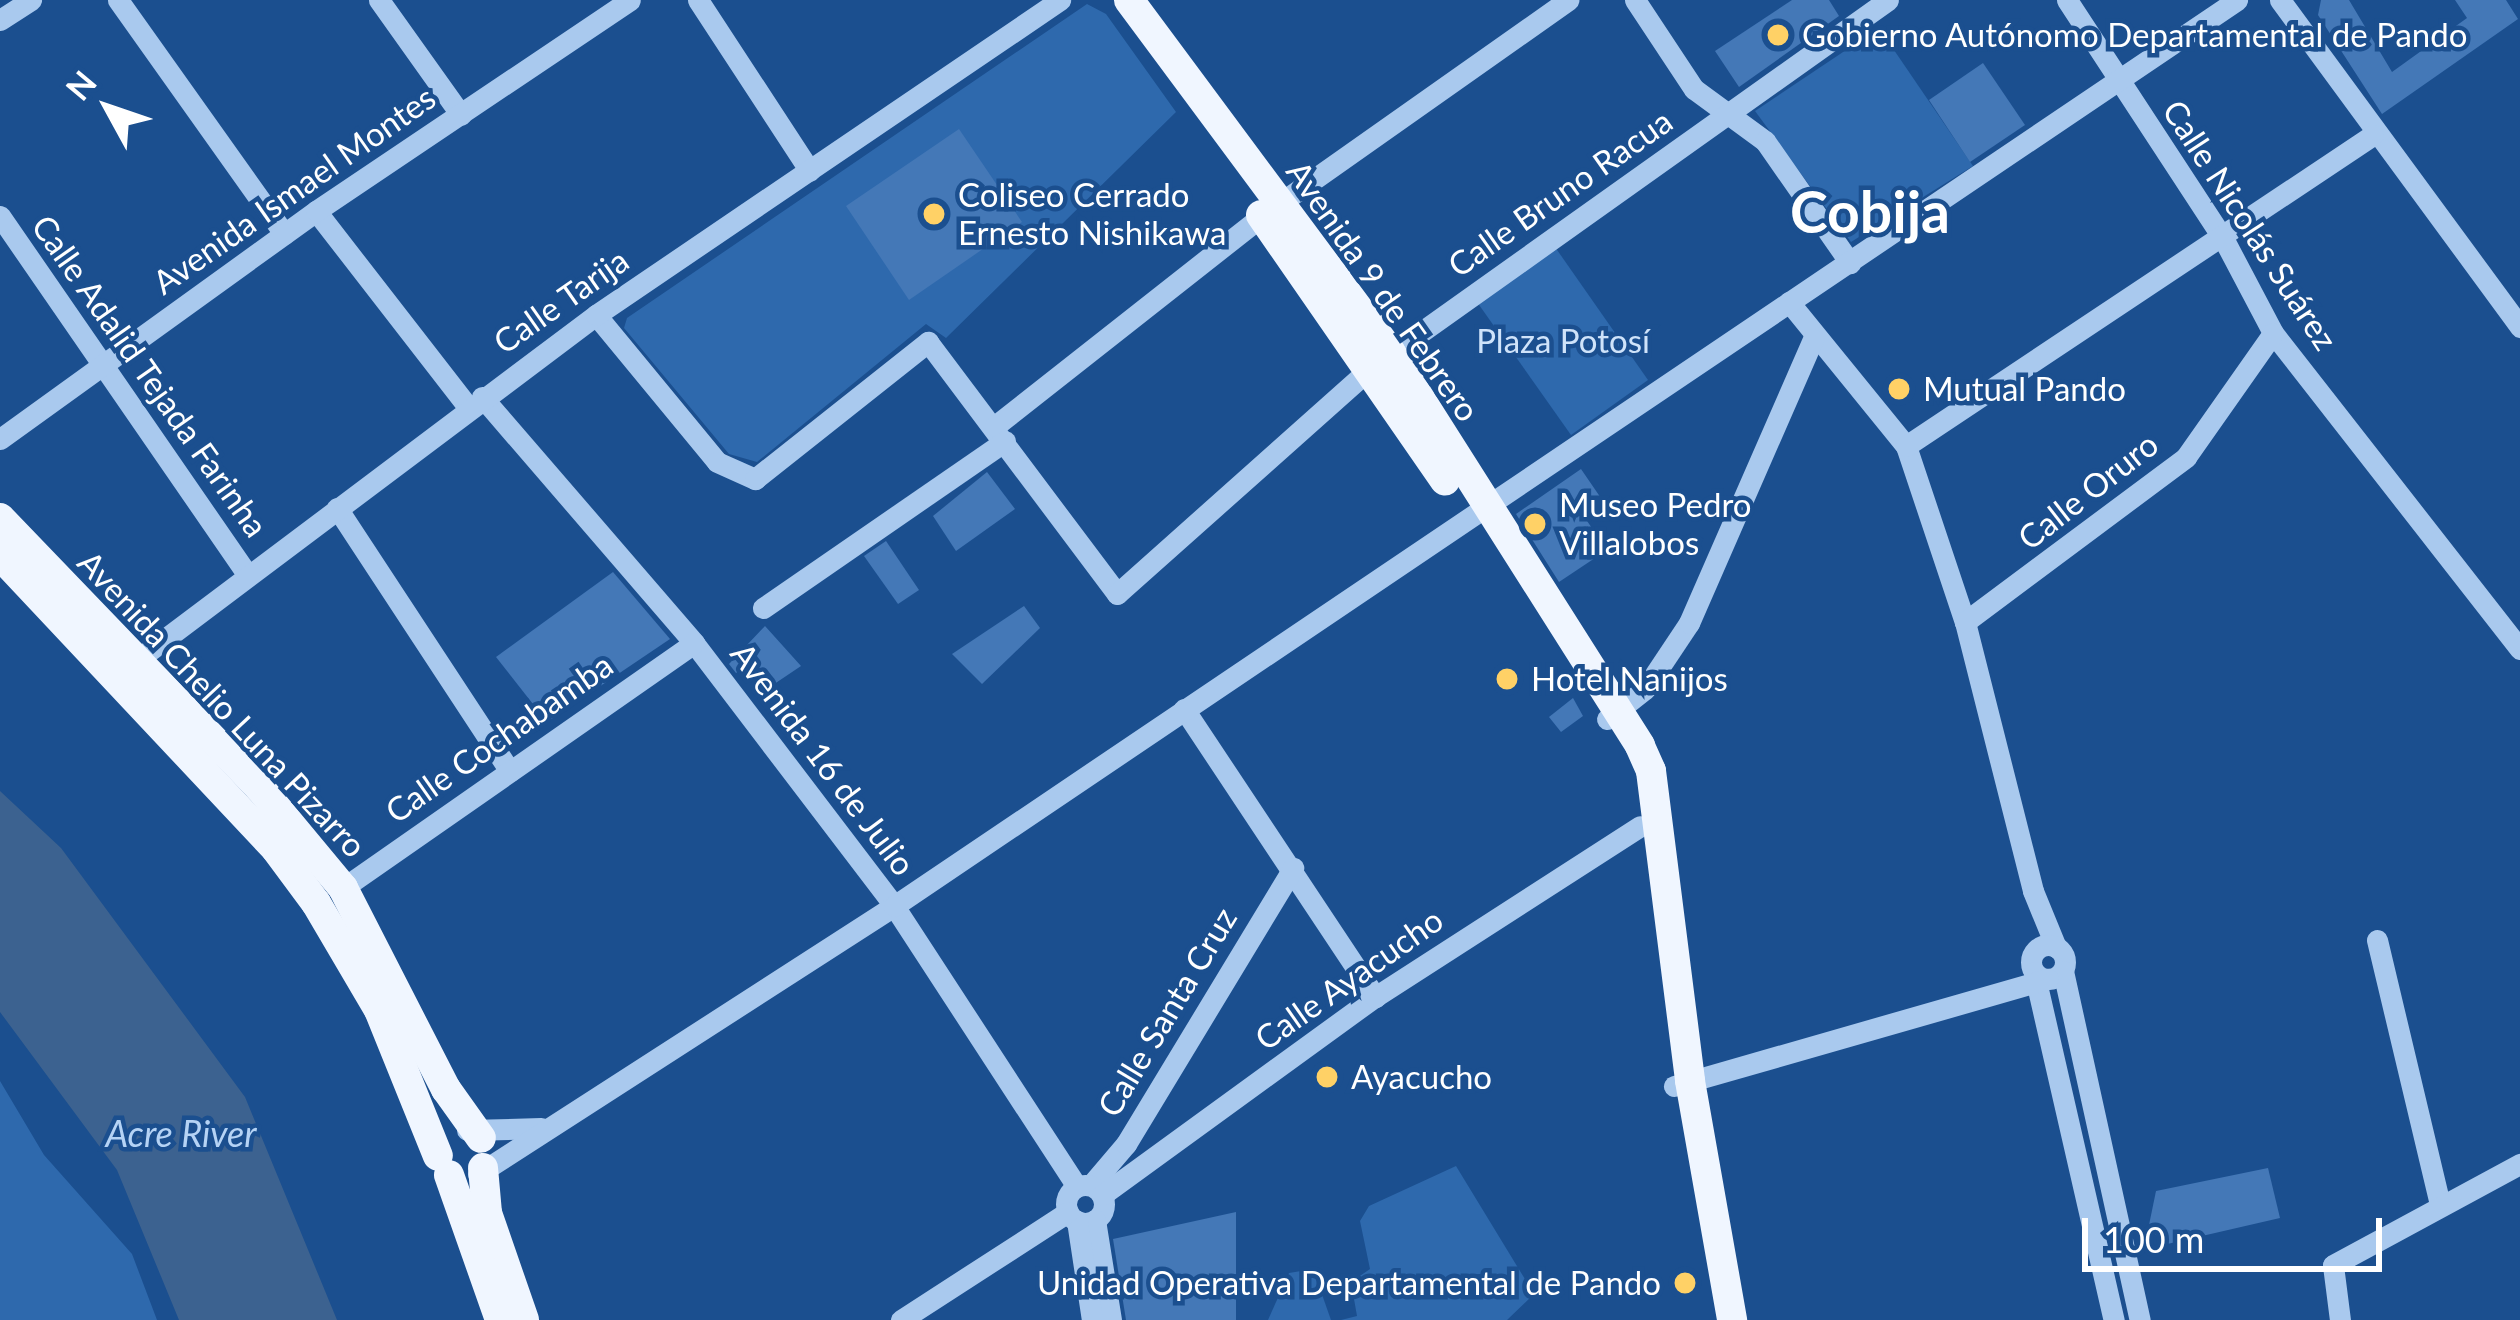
<!DOCTYPE html>
<meta charset="utf-8">
<style>
body{margin:0}
#map{position:relative;width:2520px;height:1320px;overflow:hidden;background:#1b4f8f;font-family:Lato,sans-serif}
div>[style]{position:absolute}
[style*='--x']{left:calc(var(--x)*1px);top:calc(var(--y)*1px);width:calc(var(--w)*1px);rotate:calc(var(--a)*1deg)}
.green>*{inset:0;background:#2e69ad}
.water>*{inset:0;background:#3c6290}
.building>*{inset:0;background:#4478b7}
.minor>*{height:21px;margin:-10.5px;padding:0 10.5px;transform-origin:10.5px;border-radius:10.5px;background:#a9c9ee}
.minor>.ring{margin:-10.5px;padding:0;box-sizing:content-box;background:none;border:21px solid #a9c9ee;border-radius:50%}
.major>*{height:30px;margin:-15px;padding:0 15px;transform-origin:15px;border-radius:15px;background:#f0f6ff}
.dots>*{width:33px;height:33px;translate:-50% -50%;box-sizing:border-box;border:6px solid #1b4f8f;border-radius:50%}
span{translate:-50% -50%;white-space:nowrap;text-align:center;line-height:1.15;-webkit-text-stroke:9px #1b4f8f;paint-order:stroke}
.poi-label{font-size:33px;color:#fff}
.left{translate:0 -50%;text-align:left}
.right{translate:-100% -50%;text-align:right}
.street-label{font-size:33px;color:#fff}
.park-label{font-size:33px;color:#cfe3fa}
.water-label{font-size:36px;color:#b5d3f5;font-style:italic}
.town-label{font-size:57px;color:#fff;font-weight:700}
.north{position:absolute;left:48px;top:48px;width:120px;height:120px;-webkit-text-stroke:9px #1b4f8f;paint-order:stroke;rotate:310deg;font-size:33px;font-weight:700;line-height:48px;text-align:center;color:#fff}
.north::after{content:'';display:block;margin:auto;width:42px;height:54px;background:#fff;clip-path:polygon(50% 0,100% 100%,50% 72%,0 100%)}
.scale{position:absolute;left:2082px;top:1218px;width:300px;height:54px;box-sizing:border-box;border:6px solid #fff;border-top:0;padding-left:15px;font-size:36px;line-height:42px;white-space:nowrap;color:#fff;-webkit-text-stroke:9px #1b4f8f;paint-order:stroke}
</style>
<div id="map">
<div class="green">
<div style="clip-path:polygon(1087px 4px,1106px 14px,1176px 112px,946px 338px,926px 324px,757px 462px,729px 454px,624px 328px,627px 318px)"></div>
<div style="clip-path:polygon(1879px 28px,1973px 166px,1851px 242px,1755px 111px)"></div>
<div style="clip-path:polygon(1555px 247px,1648px 380px,1571px 435px,1477px 302px)"></div>
<div style="clip-path:polygon(0 1081px,44px 1155px,132px 1254px,157px 1320px,0 1320px)"></div>
<div style="clip-path:polygon(1456px 1166px,1534px 1294px,1507px 1320px,1341px 1320px,1357px 1316px,1351px 1282px,1370px 1269px,1360px 1221px,1369px 1206px)"></div>
<div style="clip-path:polygon(1313px 1269px,1331px 1320px,1268px 1320px,1289px 1273px)"></div>
</div>
<div class="water">
<div style="clip-path:polygon(0 791px,61px 848px,245px 1097px,337px 1320px,179px 1320px,117px 1170px,0 1012px)"></div>
</div>
<div class="building">
<div style="clip-path:polygon(1792px 0,1829px 0,1839px 16px,1739px 87px,1715px 51px)"></div>
<div style="clip-path:polygon(2321px 0,2349px 0,2392px 72px,2467px 18px,2455px 0,2506px 0,2518px 19px,2382px 114px,2318px 15px)"></div>
<div style="clip-path:polygon(1983px 63px,2025px 125px,1970px 162px,1929px 100px)"></div>
<div style="clip-path:polygon(959px 129px,1022px 222px,909px 300px,846px 206px)"></div>
<div style="clip-path:polygon(1581px 469px,1605px 504px,1585px 518px,1607px 550px,1559px 582px,1516px 514px)"></div>
<div style="clip-path:polygon(987px 472px,1015px 509px,956px 551px,933px 516px)"></div>
<div style="clip-path:polygon(886px 541px,919px 590px,898px 604px,864px 556px)"></div>
<div style="clip-path:polygon(613px 572px,670px 639px,547px 722px,496px 657px)"></div>
<div style="clip-path:polygon(1024px 606px,1040px 628px,982px 684px,952px 654px)"></div>
<div style="clip-path:polygon(765px 626px,801px 666px,761px 693px,745px 667px,736px 673px,729px 664px)"></div>
<div style="clip-path:polygon(1573px 698px,1583px 716px,1561px 732px,1549px 717px)"></div>
<div style="clip-path:polygon(2268px 1168px,2280px 1218px,2163px 1245px,2149px 1225px,2156px 1191px)"></div>
<div style="clip-path:polygon(1236px 1212px,1236px 1320px,1126px 1320px,1113px 1239px)"></div>
</div>
<div class="minor">
<div style="--x:118;--y:0;--w:287;--a:54.6"></div>
<div style="--x:379;--y:0;--w:141;--a:54.5"></div>
<div style="--x:698;--y:0;--w:204;--a:56.8"></div>
<div style="--x:1635;--y:0;--w:107;--a:56.5"></div>
<div style="--x:1694;--y:89;--w:88;--a:36.2"></div>
<div style="--x:1765;--y:141;--w:149;--a:55.1"></div>
<div style="--x:2067;--y:0;--w:285;--a:56.8"></div>
<div style="--x:2223;--y:238;--w:107;--a:62.2"></div>
<div style="--x:2273;--y:333;--w:401;--a:52"></div>
<div style="--x:2280;--y:0;--w:406;--a:53.7"></div>
<div style="--x:0;--y:20;--w:37;--a:-33"></div>
<div style="--x:316;--y:211;--w:249;--a:52.2"></div>
<div style="--x:0;--y:216;--w:434;--a:55.4"></div>
<div style="--x:1789;--y:302;--w:186;--a:50.9"></div>
<div style="--x:1906;--y:446;--w:186;--a:71.5"></div>
<div style="--x:1965;--y:622;--w:277;--a:75.8"></div>
<div style="--x:2033;--y:891;--w:61;--a:67.7"></div>
<div style="--x:596;--y:315;--w:190;--a:50.5"></div>
<div style="--x:717;--y:462;--w:42;--a:24.1"></div>
<div style="--x:755;--y:479;--w:221;--a:-38.4"></div>
<div style="--x:928;--y:342;--w:315;--a:53.1"></div>
<div style="--x:1117;--y:594;--w:341;--a:-41.7"></div>
<div style="--x:1372;--y:367;--w:633;--a:-35.42"></div>
<div style="--x:482;--y:397;--w:325;--a:49.2"></div>
<div style="--x:694;--y:643;--w:330;--a:52.7"></div>
<div style="--x:894;--y:906;--w:335;--a:56.9"></div>
<div style="--x:995;--y:426;--w:340;--a:-38.2"></div>
<div style="--x:1262;--y:216;--w:375;--a:-35.2"></div>
<div style="--x:0;--y:439;--w:390;--a:-35.8"></div>
<div style="--x:316;--y:211;--w:378;--a:-33.9"></div>
<div style="--x:1906;--y:446;--w:561;--a:-33.66"></div>
<div style="--x:337;--y:508;--w:315;--a:56.7"></div>
<div style="--x:763;--y:608;--w:294;--a:-34.6"></div>
<div style="--x:1965;--y:622;--w:276;--a:-36.7"></div>
<div style="--x:2186;--y:457;--w:151;--a:-54.9"></div>
<div style="--x:129;--y:666;--w:584;--a:-36.93"></div>
<div style="--x:596;--y:315;--w:561;--a:-34.17"></div>
<div style="--x:1184;--y:709;--w:346;--a:56.4"></div>
<div style="--x:1607;--y:719;--w:48;--a:-38.3"></div>
<div style="--x:1645;--y:689;--w:79;--a:-56.3"></div>
<div style="--x:1689;--y:623;--w:310;--a:-66.4"></div>
<div style="--x:343;--y:888;--w:428;--a:-34.9"></div>
<div style="--x:2377;--y:940;--w:272;--a:76.6"></div>
<div class="ring" style="left:2031px;top:945px;width:13px;height:13px"></div>
<div style="--x:2063;--y:971;--w:357;--a:77.6"></div>
<div style="--x:2034;--y:972;--w:357;--a:77.1"></div>
<div style="--x:1674;--y:1086;--w:389;--a:-16"></div>
<div style="--x:467;--y:1130;--w:74;--a:-1.5"></div>
<div style="--x:478;--y:1174;--w:495;--a:-32.8"></div>
<div style="--x:894;--y:906;--w:1620;--a:-34"></div>
<div style="--x:1091;--y:1185;--w:54;--a:-49.5"></div>
<div style="--x:1126;--y:1144;--w:323;--a:-58.8"></div>
<div class="ring" style="left:1066px;top:1185px;width:17px;height:17px"></div>
<div style="--x:1102;--y:1195;--w:337;--a:-36"></div>
<div style="--x:1375;--y:997;--w:315;--a:-32.8"></div>
<div style="--x:1095;--y:1220;--w:101;--a:80.9"></div>
<div style="--x:1077;--y:1221;--w:100;--a:81.4"></div>
<div style="--x:901;--y:1320;--w:199;--a:-32.9"></div>
<div style="--x:2340;--y:1320;--w:55;--a:-97.3"></div>
<div style="--x:2333;--y:1265;--w:213;--a:-28.4"></div>
</div>
<div class="major">
<div style="--x:1129;--y:0;--w:440;--a:53.4"></div>
<div style="--x:1391;--y:353;--w:465;--a:57.6"></div>
<div style="--x:1640;--y:746;--w:27;--a:66"></div>
<div style="--x:1651;--y:771;--w:312;--a:82.8"></div>
<div style="--x:1690;--y:1081;--w:243;--a:80"></div>
<div style="--x:1261;--y:215;--w:323;--a:55.3"></div>
<div style="--x:0;--y:518;--w:375;--a:46.1"></div>
<div style="--x:260;--y:788;--w:130;--a:50.3"></div>
<div style="--x:343;--y:888;--w:226;--a:62.9"></div>
<div style="--x:446;--y:1089;--w:60;--a:54.5"></div>
<div style="--x:0;--y:555;--w:403;--a:46.8"></div>
<div style="--x:276;--y:849;--w:67;--a:53.5"></div>
<div style="--x:316;--y:903;--w:124;--a:59.5"></div>
<div style="--x:379;--y:1010;--w:157;--a:68"></div>
<div style="--x:483;--y:1168;--w:45;--a:84.9"></div>
<div style="--x:487;--y:1213;--w:113;--a:70.9"></div>
<div style="--x:449;--y:1175;--w:154;--a:70.6"></div>
</div>
<div class="dots">
<div style="left:1778px;top:35px;background:#ffd166"></div>
<div style="left:934px;top:214px;background:#ffd166"></div>
<div style="left:1899px;top:389px;background:#ffd166"></div>
<div style="left:1535px;top:524px;background:#ffd166"></div>
<div style="left:1507px;top:679px;background:#ffd166"></div>
<div style="left:1327px;top:1077px;background:#ffd166"></div>
<div style="left:1685px;top:1283px;background:#ffd166"></div>
</div>
<div class="poi-label">
<span class="left" style="left:1802px;top:35px">Gobierno Autónomo Departamental de Pando</span>
<span class="left" style="left:958px;top:214px">Coliseo Cerrado<br>Ernesto Nishikawa</span>
<span class="left" style="left:1923px;top:389px">Mutual Pando</span>
<span class="left" style="left:1559px;top:524px">Museo Pedro<br>Villalobos</span>
<span class="left" style="left:1531px;top:679px">Hotel Nanijos</span>
<span class="left" style="left:1351px;top:1077px">Ayacucho</span>
<span class="right" style="left:1661px;top:1283px">Unidad Operativa Departamental de Pando</span>
</div>
<div class="street-label">
<span style="left:294px;top:190px;rotate:-35deg">Avenida Ismael Montes</span>
<span style="left:1560px;top:193px;rotate:-35deg">Calle Bruno Racua</span>
<span style="left:2250px;top:225px;rotate:57deg">Calle Nicolás Suárez</span>
<span style="left:1383px;top:291px;rotate:55deg">Avenida 9 de Febrero</span>
<span style="left:561px;top:301px;rotate:-35deg">Calle Tarija</span>
<span style="left:150px;top:376px;rotate:55deg">Calle Adalid Tejada Farinha</span>
<span style="left:2088px;top:491px;rotate:-38deg">Calle Oruro</span>
<span style="left:222px;top:704px;rotate:47deg">Avenida Chelio Luna Pizarro</span>
<span style="left:499px;top:738px;rotate:-35deg">Calle Cochabamba</span>
<span style="left:823px;top:759px;rotate:53deg">Avenida 16 de Julio</span>
<span style="left:1349px;top:979px;rotate:-35deg">Calle Ayacucho</span>
<span style="left:1167px;top:1012px;rotate:-59deg">Calle Santa Cruz</span>
</div>
<div class="park-label">
<span style="left:1563px;top:341px">Plaza Potosí</span>
</div>
<div class="water-label">
<span style="left:181px;top:1134px">Acre River</span>
</div>
<div class="town-label">
<span style="left:1870px;top:212px">Cobija</span>
</div>
<div class="north">N</div>
<div class="scale">100 m</div>
</div>
